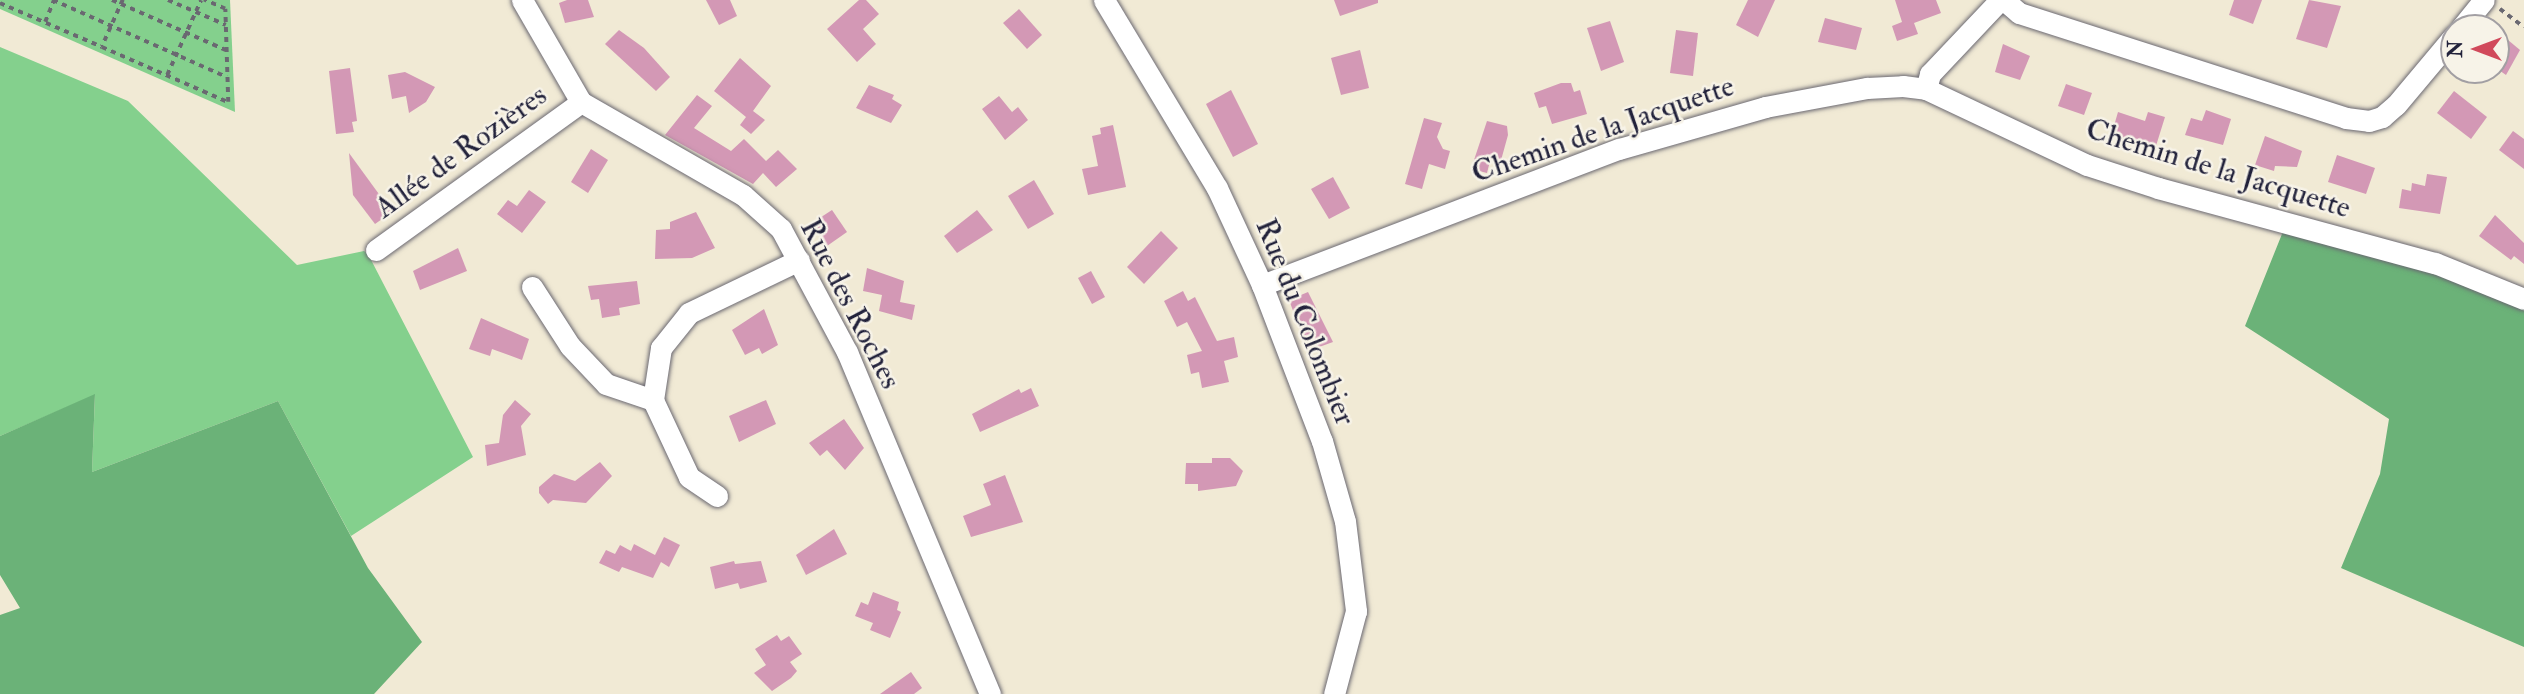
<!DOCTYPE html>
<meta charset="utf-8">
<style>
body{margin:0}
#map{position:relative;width:2524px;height:694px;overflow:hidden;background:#f1ead5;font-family:"IM FELL Double Pica",serif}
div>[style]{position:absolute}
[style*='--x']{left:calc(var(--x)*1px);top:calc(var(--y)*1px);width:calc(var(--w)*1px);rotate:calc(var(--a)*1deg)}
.green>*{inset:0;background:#84d08d}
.forest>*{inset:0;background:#6bb278}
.building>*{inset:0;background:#d398b5}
.path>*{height:3.5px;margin-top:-1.75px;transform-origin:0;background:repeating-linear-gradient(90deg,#6a6871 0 5px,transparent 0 10px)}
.roads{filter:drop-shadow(0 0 2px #6a6871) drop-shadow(0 0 2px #6a6871)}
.street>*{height:21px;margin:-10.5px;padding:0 10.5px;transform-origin:10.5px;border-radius:10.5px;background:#fff}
span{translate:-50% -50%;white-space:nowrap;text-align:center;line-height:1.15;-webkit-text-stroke:5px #f7f3e8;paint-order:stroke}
.street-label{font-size:30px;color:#22223b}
.north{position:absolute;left:2440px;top:14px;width:70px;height:70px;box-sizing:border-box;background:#f7f3e8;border:2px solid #a29fa3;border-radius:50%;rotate:270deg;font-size:19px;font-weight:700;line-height:28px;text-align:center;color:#22223b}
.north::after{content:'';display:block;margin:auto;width:24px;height:32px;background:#d1495b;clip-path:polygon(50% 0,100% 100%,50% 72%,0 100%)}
</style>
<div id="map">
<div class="green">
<div style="clip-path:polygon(0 0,230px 0,235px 112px,0 9px)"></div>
<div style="clip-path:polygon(0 47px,128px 101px,297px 265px,364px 251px,368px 254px,473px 457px,351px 536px,278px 401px,92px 472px,95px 395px,0 436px)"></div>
</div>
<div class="forest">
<div style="clip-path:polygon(2284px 229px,2439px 273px,2524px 307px,2524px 647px,2341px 568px,2380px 474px,2389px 419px,2245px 326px)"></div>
<div style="clip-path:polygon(95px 394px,92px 472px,278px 401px,368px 568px,422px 642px,374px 694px,0 694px,0 615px,20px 608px,0 575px,0 436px)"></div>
</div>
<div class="building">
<div style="clip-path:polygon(567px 0,588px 0,594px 17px,565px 23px,559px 3px)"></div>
<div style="clip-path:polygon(706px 0,730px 0,737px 16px,719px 25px)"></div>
<div style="clip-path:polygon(859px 0,866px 0,879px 14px,863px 29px,876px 44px,857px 62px,827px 29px)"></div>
<div style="clip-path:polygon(1334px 0,1378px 0,1378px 3px,1340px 16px)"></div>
<div style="clip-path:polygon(1748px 0,1775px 0,1758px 37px,1736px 25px)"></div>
<div style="clip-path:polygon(1895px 0,1936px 0,1941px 13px,1914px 23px,1918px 34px,1897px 41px,1892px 26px,1902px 22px)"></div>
<div style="clip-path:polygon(2234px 0,2262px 0,2253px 24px,2229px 15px)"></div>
<div style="clip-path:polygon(2309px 0,2341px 6px,2327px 48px,2296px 39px)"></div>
<div style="clip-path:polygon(1019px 9px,1042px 35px,1027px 49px,1003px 23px)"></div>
<div style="clip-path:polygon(1825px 18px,1862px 28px,1856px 50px,1818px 42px)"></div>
<div style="clip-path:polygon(1610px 21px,1624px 62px,1601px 71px,1587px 28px)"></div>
<div style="clip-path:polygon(619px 30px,644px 48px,670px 77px,656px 91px,605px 44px)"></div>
<div style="clip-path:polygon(1676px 30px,1698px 33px,1693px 76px,1670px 73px)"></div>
<div style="clip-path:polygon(2496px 30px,2520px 50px,2506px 75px,2496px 68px)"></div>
<div style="clip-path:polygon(2003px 44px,2030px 56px,2020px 80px,1995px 72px)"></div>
<div style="clip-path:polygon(1360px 50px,1369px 88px,1341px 95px,1331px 58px)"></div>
<div style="clip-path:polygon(740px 58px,771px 86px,753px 111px,765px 120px,751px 134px,740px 125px,746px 117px,714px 91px)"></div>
<div style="clip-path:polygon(350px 68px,357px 121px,352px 122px,354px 132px,336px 134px,329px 71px)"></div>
<div style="clip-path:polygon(405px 72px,435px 87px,426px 102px,409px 113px,406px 96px,392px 99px,388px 75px)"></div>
<div style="clip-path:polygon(1561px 83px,1571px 83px,1574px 92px,1580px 90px,1587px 114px,1552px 124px,1546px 106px,1539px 108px,1534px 93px)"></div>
<div style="clip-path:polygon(2066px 84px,2092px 93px,2084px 115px,2058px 106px)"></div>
<div style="clip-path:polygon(869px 85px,894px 95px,892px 99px,902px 105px,891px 123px,856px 108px)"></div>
<div style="clip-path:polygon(1231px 90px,1258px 144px,1233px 157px,1206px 104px)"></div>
<div style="clip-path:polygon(2454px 91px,2487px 117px,2471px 139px,2437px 113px)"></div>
<div style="clip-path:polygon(697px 95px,712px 106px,694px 128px,731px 151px,744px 139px,766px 161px,778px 150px,797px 169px,776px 187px,763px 173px,753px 184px,665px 135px)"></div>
<div style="clip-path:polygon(999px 96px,1012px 112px,1018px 107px,1028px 120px,1005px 140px,982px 109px)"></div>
<div style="clip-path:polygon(2206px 110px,2231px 119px,2223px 145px,2185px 135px,2191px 118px,2202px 121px)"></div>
<div style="clip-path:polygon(2118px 112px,2145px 121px,2148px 112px,2165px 117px,2155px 149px,2111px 136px)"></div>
<div style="clip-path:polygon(1424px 118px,1442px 123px,1437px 137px,1443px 149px,1450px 151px,1445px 169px,1429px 164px,1422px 189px,1405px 184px)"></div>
<div style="clip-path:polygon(1487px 121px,1507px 126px,1508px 135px,1500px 164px,1490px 161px,1487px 173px,1471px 169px)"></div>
<div style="clip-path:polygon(1113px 125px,1126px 187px,1088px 195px,1082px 169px,1098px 166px,1092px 136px,1101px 134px,1100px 128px)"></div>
<div style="clip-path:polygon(2513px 131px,2524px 139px,2524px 169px,2499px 150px)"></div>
<div style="clip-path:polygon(2265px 136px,2302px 151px,2297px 167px,2275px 166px,2274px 171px,2255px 165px)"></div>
<div style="clip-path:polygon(591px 149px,608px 160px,588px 193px,571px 182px)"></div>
<div style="clip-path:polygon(349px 153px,392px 212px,375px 224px,353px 195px)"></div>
<div style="clip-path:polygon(2337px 155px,2375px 168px,2366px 194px,2328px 182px)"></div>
<div style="clip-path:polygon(2427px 174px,2447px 177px,2440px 214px,2399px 208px,2402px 189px,2411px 191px,2412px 183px,2425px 186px)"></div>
<div style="clip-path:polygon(1333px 177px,1350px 208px,1329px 219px,1311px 189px)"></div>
<div style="clip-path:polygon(1034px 180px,1054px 214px,1028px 229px,1008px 196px)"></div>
<div style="clip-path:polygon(529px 190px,546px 202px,522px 233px,497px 214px,508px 200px,517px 206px)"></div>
<div style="clip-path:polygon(832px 210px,847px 232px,827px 246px,812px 223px)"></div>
<div style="clip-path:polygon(977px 210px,993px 230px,957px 253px,944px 236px)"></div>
<div style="clip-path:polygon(696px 212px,715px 248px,692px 258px,655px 259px,656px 230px,670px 229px,670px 222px)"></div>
<div style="clip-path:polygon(2495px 215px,2524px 243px,2524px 264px,2514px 256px,2511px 260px,2479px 236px)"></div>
<div style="clip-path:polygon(1161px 231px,1178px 248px,1144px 284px,1127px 267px)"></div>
<div style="clip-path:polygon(458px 248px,467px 271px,420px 290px,413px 271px)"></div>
<div style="clip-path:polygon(867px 268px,904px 281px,900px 302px,915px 305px,912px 320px,879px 311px,882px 295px,863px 291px)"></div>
<div style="clip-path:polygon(1091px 271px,1105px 297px,1092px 304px,1078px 278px)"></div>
<div style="clip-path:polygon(637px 281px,640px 304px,619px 308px,620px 315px,602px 318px,599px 299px,591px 300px,588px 286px)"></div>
<div style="clip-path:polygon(1183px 291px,1188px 301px,1195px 297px,1217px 341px,1234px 337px,1238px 357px,1224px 361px,1229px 382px,1202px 388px,1199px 372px,1191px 374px,1187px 355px,1202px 351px,1187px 322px,1177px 327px,1164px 301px)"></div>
<div style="clip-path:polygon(1308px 292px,1333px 342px,1308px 351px,1289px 300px)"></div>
<div style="clip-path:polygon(764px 309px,778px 345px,762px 354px,759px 348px,745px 355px,732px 330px)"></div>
<div style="clip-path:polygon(481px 318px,529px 339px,522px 360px,492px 349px,490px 356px,469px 349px)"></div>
<div style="clip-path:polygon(1031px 388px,1039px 406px,980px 432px,972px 414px,1019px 389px,1021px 393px)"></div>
<div style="clip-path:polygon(515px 400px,531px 414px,521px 426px,526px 455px,487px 466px,485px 445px,499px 443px,503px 415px)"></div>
<div style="clip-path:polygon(766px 400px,776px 424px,739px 442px,729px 416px)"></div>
<div style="clip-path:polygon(844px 419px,864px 448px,845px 470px,827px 450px,820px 456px,809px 443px)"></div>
<div style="clip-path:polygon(1212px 458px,1230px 458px,1243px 471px,1236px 486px,1198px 491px,1198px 484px,1185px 484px,1186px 463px,1212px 463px)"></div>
<div style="clip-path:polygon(600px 462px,612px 476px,586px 503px,553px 500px,548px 504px,539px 493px,539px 487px,554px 474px,575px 481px)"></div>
<div style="clip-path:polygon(1005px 475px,1023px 522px,971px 537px,963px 516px,991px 505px,983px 484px)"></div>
<div style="clip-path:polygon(834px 529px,847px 554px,806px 575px,796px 555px)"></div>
<div style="clip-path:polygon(664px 537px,680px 545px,669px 567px,661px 562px,653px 578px,622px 567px,619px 572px,599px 563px,606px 550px,615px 554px,620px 545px,631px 551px,634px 544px,655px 555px)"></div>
<div style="clip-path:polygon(734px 561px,735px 564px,761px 561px,767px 582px,740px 589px,738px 583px,715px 589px,710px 567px)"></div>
<div style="clip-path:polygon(873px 592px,899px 602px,897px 610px,901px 612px,890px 638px,870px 630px,873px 623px,855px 616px,861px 602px,868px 605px)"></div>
<div style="clip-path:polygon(777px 635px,781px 641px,789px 636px,802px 654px,790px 662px,797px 671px,791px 678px,772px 691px,754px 673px,766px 665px,755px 649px)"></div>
<div style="clip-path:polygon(911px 672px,922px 688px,914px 694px,880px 694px)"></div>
</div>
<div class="path">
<div style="--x:53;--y:0;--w:190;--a:23.9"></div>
<div style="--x:112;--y:0;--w:124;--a:23.7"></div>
<div style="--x:123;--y:0;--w:51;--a:114.1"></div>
<div style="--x:102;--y:47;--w:137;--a:23.6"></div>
<div style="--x:228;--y:102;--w:93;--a:-91.8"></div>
<div style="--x:225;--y:9;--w:23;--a:-157"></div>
<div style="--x:168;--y:0;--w:63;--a:23.3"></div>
<div style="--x:0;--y:3;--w:111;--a:23.3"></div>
<div style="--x:2500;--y:9;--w:30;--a:37"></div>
<div style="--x:45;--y:22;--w:24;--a:-68"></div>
<div style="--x:167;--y:75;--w:82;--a:-65.6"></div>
</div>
<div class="roads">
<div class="street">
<div style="--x:522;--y:0;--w:118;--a:60"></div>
<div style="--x:581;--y:102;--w:187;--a:29.9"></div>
<div style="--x:743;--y:195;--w:51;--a:41.8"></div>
<div style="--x:781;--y:229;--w:140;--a:61.8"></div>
<div style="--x:847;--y:352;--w:371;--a:67.3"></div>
<div style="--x:1104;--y:0;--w:219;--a:59"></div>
<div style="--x:1217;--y:188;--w:107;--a:65.1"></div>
<div style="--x:1262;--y:285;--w:167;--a:69"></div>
<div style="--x:1322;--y:441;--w:83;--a:74"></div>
<div style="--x:1345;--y:521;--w:91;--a:83"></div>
<div style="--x:1356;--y:611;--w:86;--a:104.8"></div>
<div style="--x:2004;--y:0;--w:20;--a:41"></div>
<div style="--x:2019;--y:13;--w:343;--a:17.8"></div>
<div style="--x:2346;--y:118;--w:23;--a:7"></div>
<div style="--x:2369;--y:121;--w:14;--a:-17"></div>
<div style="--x:2382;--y:117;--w:18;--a:-41"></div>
<div style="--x:2396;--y:105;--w:90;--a:-50"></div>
<div style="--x:2461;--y:28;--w:36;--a:-51"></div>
<div style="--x:1926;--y:89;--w:16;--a:-75"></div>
<div style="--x:1930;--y:74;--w:102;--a:-46.6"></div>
<div style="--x:376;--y:250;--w:253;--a:-35.8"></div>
<div style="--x:1262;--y:285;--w:382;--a:-20.9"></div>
<div style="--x:1619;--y:149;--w:152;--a:-16"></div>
<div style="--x:1765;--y:107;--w:104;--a:-10.6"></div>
<div style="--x:1867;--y:88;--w:36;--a:-3"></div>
<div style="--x:1903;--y:86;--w:23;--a:7"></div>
<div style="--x:1926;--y:89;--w:178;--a:25.3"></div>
<div style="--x:2087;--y:165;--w:75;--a:17.9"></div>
<div style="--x:2158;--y:188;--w:287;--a:15.2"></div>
<div style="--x:2435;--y:263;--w:96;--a:22"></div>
<div style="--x:532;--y:287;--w:70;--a:57.2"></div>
<div style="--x:570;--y:346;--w:52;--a:46.5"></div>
<div style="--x:606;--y:384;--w:50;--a:18.8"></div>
<div style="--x:717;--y:496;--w:34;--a:-146"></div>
<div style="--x:689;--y:477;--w:85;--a:-115.1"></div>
<div style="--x:653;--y:400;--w:53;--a:-81.3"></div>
<div style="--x:661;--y:348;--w:45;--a:-51.3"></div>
<div style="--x:689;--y:313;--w:122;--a:-25.7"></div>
</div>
</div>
<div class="street-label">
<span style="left:1603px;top:130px;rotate:-19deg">Chemin de la Jacquette</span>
<span style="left:461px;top:152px;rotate:-36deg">Allée de Rozières</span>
<span style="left:2218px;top:169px;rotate:17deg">Chemin de la Jacquette</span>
<span style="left:850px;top:304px;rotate:63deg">Rue des Roches</span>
<span style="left:1305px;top:322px;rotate:68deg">Rue du Colombier</span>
</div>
<div class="north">N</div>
</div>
